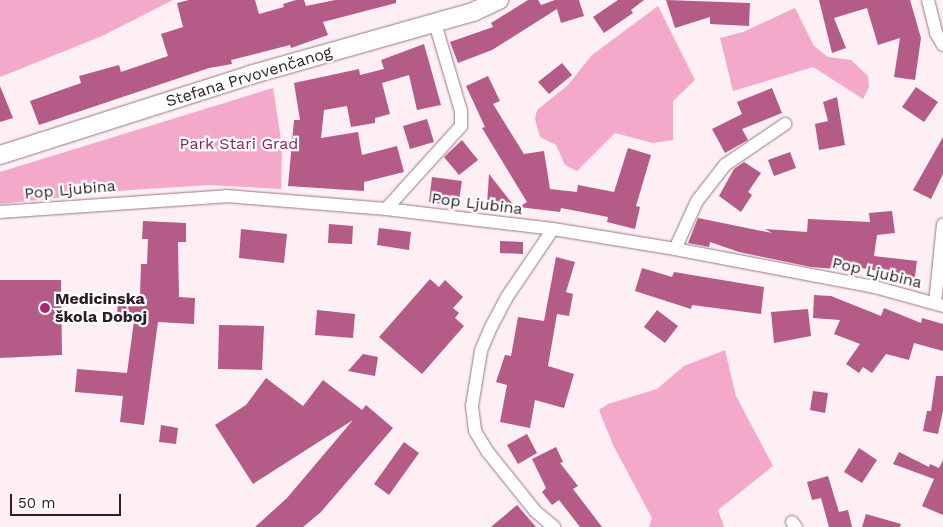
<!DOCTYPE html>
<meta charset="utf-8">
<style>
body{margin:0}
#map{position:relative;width:943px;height:527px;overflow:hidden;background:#feeff5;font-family:"Work Sans",sans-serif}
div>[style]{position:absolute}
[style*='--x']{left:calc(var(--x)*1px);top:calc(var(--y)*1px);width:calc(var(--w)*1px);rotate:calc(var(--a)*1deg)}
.green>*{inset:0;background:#f4a9ca}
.building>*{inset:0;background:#b55b87}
.roads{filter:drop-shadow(0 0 1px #977684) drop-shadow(0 0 1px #977684)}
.street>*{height:12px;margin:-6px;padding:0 6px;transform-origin:6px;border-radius:6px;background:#fff}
.secondary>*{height:18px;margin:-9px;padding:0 9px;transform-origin:9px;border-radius:9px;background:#fff}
.dots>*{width:14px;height:14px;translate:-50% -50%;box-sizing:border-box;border:2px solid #fff;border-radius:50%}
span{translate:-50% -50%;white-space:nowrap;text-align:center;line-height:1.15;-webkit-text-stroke:4.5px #fff;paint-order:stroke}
.street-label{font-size:16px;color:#2b1e24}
.park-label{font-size:16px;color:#8e205e}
.poi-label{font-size:16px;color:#2b1e24;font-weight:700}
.left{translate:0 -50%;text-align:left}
.scale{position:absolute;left:10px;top:494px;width:111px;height:22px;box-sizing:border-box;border:2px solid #2b1e24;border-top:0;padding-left:6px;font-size:15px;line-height:18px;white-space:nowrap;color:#2b1e24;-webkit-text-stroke:4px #fff;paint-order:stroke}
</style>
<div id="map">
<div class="green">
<div style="clip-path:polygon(0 0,173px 0,102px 36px,0 77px)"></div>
<div style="clip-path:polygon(658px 6px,695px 80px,673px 101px,673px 140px,653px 143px,615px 133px,577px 171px,565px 165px,556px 145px,540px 137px,535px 119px,537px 110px,568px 85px,592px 55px)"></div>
<div style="clip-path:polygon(795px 8px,814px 46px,828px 57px,851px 60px,868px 76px,869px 87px,863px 99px,813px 67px,733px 91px,720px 38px,743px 32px)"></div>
<div style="clip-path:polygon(273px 88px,282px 146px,281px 189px,210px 185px,130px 190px,0 204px,0 172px)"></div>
<div style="clip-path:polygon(725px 350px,736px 396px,773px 466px,718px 510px,724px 527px,649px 527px,652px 518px,613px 445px,599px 410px,608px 404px,657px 389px,684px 366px)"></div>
</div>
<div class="building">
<div style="clip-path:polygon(189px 0,255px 0,259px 14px,284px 7px,283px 4px,296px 0,304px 0,306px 6px,335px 0,396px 0,396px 3px,323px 22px,328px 35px,291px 48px,290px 45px,231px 60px,232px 64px,209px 68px,39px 125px,30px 101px,81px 83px,79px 76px,119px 65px,121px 72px,168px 56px,161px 34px,183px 27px,177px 3px)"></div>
<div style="clip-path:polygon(528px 0,538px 0,541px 5px,555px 0,579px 0,584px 16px,561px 23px,557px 9px,492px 50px,458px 63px,450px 42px,493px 27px,491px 23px)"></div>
<div style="clip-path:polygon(618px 0,644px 0,631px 10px,633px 13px,604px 33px,593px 17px)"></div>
<div style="clip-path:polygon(666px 0,750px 3px,749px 26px,710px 24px,710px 17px,675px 28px)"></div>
<div style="clip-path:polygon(819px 0,910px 0,921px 38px,915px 80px,894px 77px,900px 38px,878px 45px,867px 8px,834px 18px,846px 48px,832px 53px)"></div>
<div style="clip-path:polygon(424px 44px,441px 105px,417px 110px,409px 75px,382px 83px,390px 114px,375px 118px,375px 123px,351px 127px,347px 106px,324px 110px,321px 138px,358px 132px,362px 155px,397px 146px,404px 172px,364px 182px,364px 191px,288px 186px,294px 120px,300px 120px,294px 83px,359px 69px,360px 75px,384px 69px,381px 60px)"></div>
<div style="clip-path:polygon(562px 63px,572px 75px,549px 94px,538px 82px)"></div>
<div style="clip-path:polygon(488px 76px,500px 101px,493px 104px,524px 154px,544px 151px,550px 189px,577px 192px,578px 185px,614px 192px,628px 148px,651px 155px,636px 206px,640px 207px,635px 229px,607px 222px,608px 217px,561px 208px,560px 212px,519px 207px,527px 202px,482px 128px,485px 127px,466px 86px)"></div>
<div style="clip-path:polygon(0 86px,13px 118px,0 122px)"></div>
<div style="clip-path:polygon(916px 87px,938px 102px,924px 122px,902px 107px)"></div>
<div style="clip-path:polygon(772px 88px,782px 113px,742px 129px,748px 140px,725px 153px,712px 129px,742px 114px,737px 102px)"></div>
<div style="clip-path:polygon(837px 97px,845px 145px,819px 150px,815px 124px,828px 121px,823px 102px)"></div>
<div style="clip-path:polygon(427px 119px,434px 142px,410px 149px,403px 126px)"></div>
<div style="clip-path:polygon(943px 137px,943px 174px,931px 199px,913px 190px)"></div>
<div style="clip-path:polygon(462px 140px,478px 160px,459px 175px,444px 157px)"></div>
<div style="clip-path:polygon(790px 152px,796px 168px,774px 176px,768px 160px)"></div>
<div style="clip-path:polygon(744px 162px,761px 173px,748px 192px,752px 195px,741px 212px,719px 196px,734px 169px)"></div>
<div style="clip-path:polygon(489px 174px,515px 207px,487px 205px)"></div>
<div style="clip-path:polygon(432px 177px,462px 181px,458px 206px,429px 202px)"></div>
<div style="clip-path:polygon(892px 211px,895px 233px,877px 235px,874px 256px,917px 261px,914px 284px,890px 281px,891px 273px,837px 264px,837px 269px,811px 267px,739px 252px,710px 242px,709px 247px,688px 243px,698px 218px,772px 233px,765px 229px,807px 232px,808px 219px,870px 222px,869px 213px)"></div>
<div style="clip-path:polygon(143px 221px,186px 223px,186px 242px,178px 242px,179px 297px,195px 298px,194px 324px,158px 322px,144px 425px,120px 422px,123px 396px,75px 392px,77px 369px,127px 373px,134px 321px,117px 320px,118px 294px,140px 295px,141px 264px,147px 264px,148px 239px,142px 239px)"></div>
<div style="clip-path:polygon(329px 224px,353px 226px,352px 244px,328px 243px)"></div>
<div style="clip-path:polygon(379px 228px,411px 232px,409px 250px,377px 245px)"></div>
<div style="clip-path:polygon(241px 229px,287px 234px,284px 263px,239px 258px)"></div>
<div style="clip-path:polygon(500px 241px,523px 242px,523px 254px,500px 253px)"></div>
<div style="clip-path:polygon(556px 257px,575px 262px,566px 292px,573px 294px,569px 316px,557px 314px,548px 366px,574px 374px,564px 408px,535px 400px,530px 428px,500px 422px,507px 385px,496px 382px,505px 355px,511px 356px,518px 317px,544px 321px)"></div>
<div style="clip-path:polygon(642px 268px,672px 277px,674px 272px,764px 287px,761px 314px,692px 305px,691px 309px,635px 291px)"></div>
<div style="clip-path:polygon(430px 279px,439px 287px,445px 280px,463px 297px,453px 308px,459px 313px,455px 318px,464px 326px,422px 374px,379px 337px)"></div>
<div style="clip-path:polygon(0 280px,61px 280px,62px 355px,0 358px)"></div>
<div style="clip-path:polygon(814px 295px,831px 296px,881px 316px,884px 308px,921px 323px,922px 318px,943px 324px,943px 351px,914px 343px,909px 360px,886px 354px,872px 373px,863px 367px,859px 373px,846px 364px,860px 344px,834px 334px,840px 320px,813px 318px)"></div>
<div style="clip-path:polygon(808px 309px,811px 336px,774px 343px,771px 312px)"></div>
<div style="clip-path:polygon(317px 310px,355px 314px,353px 338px,315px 335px)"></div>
<div style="clip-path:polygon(657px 310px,678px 326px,665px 343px,644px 327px)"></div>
<div style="clip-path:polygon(219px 325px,264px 326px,262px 370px,218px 369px)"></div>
<div style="clip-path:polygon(363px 354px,378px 357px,375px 376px,348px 371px)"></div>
<div style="clip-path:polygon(936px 376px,943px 376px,943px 411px,938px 434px,923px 431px,927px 411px,931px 411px)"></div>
<div style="clip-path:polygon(266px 378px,303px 406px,323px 380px,362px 410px,366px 405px,393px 428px,321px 512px,303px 527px,255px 527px,287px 498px,353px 420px,253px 484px,215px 425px,246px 405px)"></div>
<div style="clip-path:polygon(813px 391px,828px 393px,825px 413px,810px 410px)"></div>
<div style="clip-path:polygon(161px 425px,178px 428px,176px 444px,159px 442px)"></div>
<div style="clip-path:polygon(527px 434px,537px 453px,518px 464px,507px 445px)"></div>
<div style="clip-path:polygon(404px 442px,419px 453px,389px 495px,374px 484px)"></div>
<div style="clip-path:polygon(556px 447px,563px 462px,560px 463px,578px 486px,573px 489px,602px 527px,580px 527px,559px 500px,552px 505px,542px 492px,546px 488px,532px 459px)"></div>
<div style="clip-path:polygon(859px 448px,877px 460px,862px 483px,844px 472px)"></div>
<div style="clip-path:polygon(899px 452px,929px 467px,930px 464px,939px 468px,943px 460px,943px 515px,922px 506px,934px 479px,893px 464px)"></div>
<div style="clip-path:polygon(828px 476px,839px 512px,848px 510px,852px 527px,829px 527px,821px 498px,812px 500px,807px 482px)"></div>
<div style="clip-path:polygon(517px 505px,536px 527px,491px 527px)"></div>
<div style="clip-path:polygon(866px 514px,901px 524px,900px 527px,862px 527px)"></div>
</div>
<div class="roads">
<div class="street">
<div style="--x:928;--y:0;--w:34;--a:76"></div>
<div style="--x:936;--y:33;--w:14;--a:60"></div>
<div style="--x:386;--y:209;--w:112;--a:-47.9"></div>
<div style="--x:461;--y:126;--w:15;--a:-90"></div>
<div style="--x:461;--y:111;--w:92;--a:-106.5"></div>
<div style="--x:0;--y:212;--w:227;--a:-4"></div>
<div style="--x:226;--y:196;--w:161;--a:4.6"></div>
<div style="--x:386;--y:209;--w:168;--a:6.8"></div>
<div style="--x:553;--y:229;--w:124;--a:9.3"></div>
<div style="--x:675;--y:249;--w:204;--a:10.8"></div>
<div style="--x:875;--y:287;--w:71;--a:15.6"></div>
<div style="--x:553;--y:229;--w:82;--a:124.1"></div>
<div style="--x:507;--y:297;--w:34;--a:118"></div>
<div style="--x:491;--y:327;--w:26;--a:113"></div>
<div style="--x:481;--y:351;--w:56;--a:99.3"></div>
<div style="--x:472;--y:406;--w:25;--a:83"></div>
<div style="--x:475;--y:431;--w:23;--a:59"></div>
<div style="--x:487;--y:451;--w:77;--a:51.3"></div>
<div style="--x:535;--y:511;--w:25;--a:40"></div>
<div style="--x:675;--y:249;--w:53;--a:-65.4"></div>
<div style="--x:697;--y:201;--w:46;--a:-52.1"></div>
<div style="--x:725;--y:165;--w:73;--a:-34.3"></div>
<div style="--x:935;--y:303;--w:79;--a:-84.2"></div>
<div style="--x:792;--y:522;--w:6;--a:51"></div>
</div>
<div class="secondary">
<div style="--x:0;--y:155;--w:262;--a:-17.7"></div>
<div style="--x:250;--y:75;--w:232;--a:-15.8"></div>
<div style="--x:473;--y:12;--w:29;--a:-25"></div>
</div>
</div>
<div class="dots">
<div style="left:45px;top:308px;background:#ab2771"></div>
</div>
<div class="street-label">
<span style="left:249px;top:77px;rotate:-17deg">Stefana Prvovenčanog</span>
<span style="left:70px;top:190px;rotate:-5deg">Pop Ljubina</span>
<span style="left:477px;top:204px;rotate:7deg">Pop Ljubina</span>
<span style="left:877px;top:273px;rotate:13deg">Pop Ljubina</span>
</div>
<div class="park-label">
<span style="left:239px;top:144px">Park Stari Grad</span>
</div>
<div class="poi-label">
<span class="left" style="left:55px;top:308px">Medicinska<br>škola Doboj</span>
</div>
<div class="scale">50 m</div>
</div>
